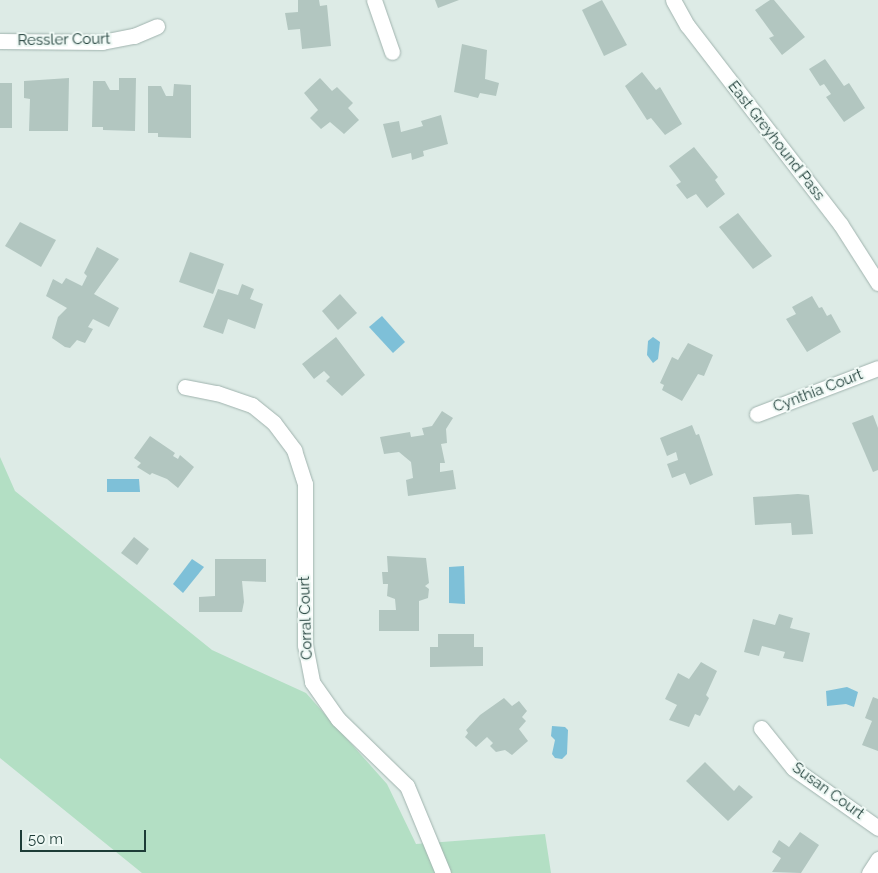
<!DOCTYPE html>
<style>
body{margin:0}
#map{position:relative;width:878px;height:873px;overflow:hidden;background:#ddebe6;font-family:Raleway,sans-serif}
div>[style]{position:absolute}
[style*='--x']{left:calc(var(--x)*1px);top:calc(var(--y)*1px);width:calc(var(--w)*1px);rotate:calc(var(--a)*1deg)}
.green>*{inset:0;background:#b3dfc4}
.water>*{inset:0;background:#7ec0d8}
.building>*{inset:0;background:#b2c6c0}
.roads{filter:drop-shadow(0 0 1px #a0b3ae) drop-shadow(0 0 1px #a0b3ae)}
.street>*{height:15px;margin:-7.5px;padding:0 7.5px;transform-origin:7.5px;border-radius:7.5px;background:#fff}
.secondary>*{height:15px;margin:-7.5px;padding:0 7.5px;transform-origin:7.5px;border-radius:7.5px;background:#fff}
span{translate:-50% -50%;white-space:nowrap;text-align:center;line-height:1.15;-webkit-text-stroke:4px #eef8f4;paint-order:stroke}
.street-label{font-size:15px;color:#1d3c37}
.scale{position:absolute;left:20px;top:830px;width:126px;height:22px;box-sizing:border-box;border:2px solid #1d3c37;border-top:0;padding-left:6px;font-size:15px;line-height:18px;white-space:nowrap;color:#1d3c37;-webkit-text-stroke:4px #eef8f4;paint-order:stroke}
</style>
<div id="map">
<div class="green">
<div style="clip-path:polygon(0 457px,15px 491px,212px 650px,306px 693px,387px 784px,416px 844px,545px 834px,551px 873px,142px 873px,0 758px)"></div>
</div>
<div class="water">
<div style="clip-path:polygon(382px 316px,405px 342px,393px 353px,369px 327px)"></div>
<div style="clip-path:polygon(653px 337px,660px 342px,658px 359px,653px 363px,647px 355px,648px 341px)"></div>
<div style="clip-path:polygon(107px 479px,139px 479px,140px 492px,107px 492px)"></div>
<div style="clip-path:polygon(192px 559px,204px 567px,183px 593px,173px 584px)"></div>
<div style="clip-path:polygon(464px 566px,465px 604px,449px 603px,449px 567px)"></div>
<div style="clip-path:polygon(847px 687px,858px 692px,854px 707px,846px 704px,827px 706px,826px 691px)"></div>
<div style="clip-path:polygon(552px 726px,565px 727px,568px 730px,567px 754px,562px 759px,555px 758px,552px 754px,555px 740px,551px 736px)"></div>
</div>
<div class="building">
<div style="clip-path:polygon(298px 0,319px 0,320px 6px,327px 5px,331px 46px,302px 49px,300px 29px,288px 30px,285px 13px,298px 12px)"></div>
<div style="clip-path:polygon(435px 0,459px 0,438px 8px)"></div>
<div style="clip-path:polygon(602px 0,627px 45px,604px 56px,582px 10px)"></div>
<div style="clip-path:polygon(770px 0,774px 0,805px 37px,782px 55px,769px 38px,774px 36px,755px 10px)"></div>
<div style="clip-path:polygon(462px 44px,487px 50px,485px 79px,499px 83px,496px 96px,480px 93px,478px 98px,454px 92px)"></div>
<div style="clip-path:polygon(825px 59px,844px 86px,849px 83px,865px 108px,844px 122px,826px 97px,831px 94px,824px 84px,820px 86px,809px 69px)"></div>
<div style="clip-path:polygon(642px 72px,656px 90px,660px 87px,682px 124px,665px 135px,651px 118px,647px 120px,625px 86px)"></div>
<div style="clip-path:polygon(69px 78px,68px 131px,29px 131px,30px 99px,24px 98px,24px 81px)"></div>
<div style="clip-path:polygon(119px 78px,136px 78px,135px 131px,103px 130px,103px 127px,92px 127px,93px 81px,105px 81px,110px 90px,119px 90px)"></div>
<div style="clip-path:polygon(320px 78px,332px 91px,337px 87px,353px 103px,348px 108px,359px 120px,344px 134px,330px 122px,321px 129px,310px 118px,318px 110px,304px 93px)"></div>
<div style="clip-path:polygon(0 83px,12px 83px,12px 128px,0 128px)"></div>
<div style="clip-path:polygon(174px 84px,191px 85px,191px 138px,158px 137px,158px 133px,148px 133px,148px 86px,161px 86px,166px 96px,173px 96px)"></div>
<div style="clip-path:polygon(441px 115px,448px 144px,423px 151px,424px 156px,412px 160px,411px 153px,392px 158px,383px 124px,399px 121px,401px 132px,423px 126px,421px 121px)"></div>
<div style="clip-path:polygon(694px 147px,718px 177px,715px 180px,725px 194px,707px 208px,696px 194px,687px 199px,676px 185px,681px 182px,669px 166px)"></div>
<div style="clip-path:polygon(738px 213px,772px 256px,753px 269px,719px 227px)"></div>
<div style="clip-path:polygon(20px 222px,56px 240px,41px 267px,5px 246px)"></div>
<div style="clip-path:polygon(97px 247px,119px 259px,94px 294px,119px 308px,109px 327px,93px 319px,88px 327px,93px 329px,85px 343px,77px 340px,70px 348px,65px 347px,52px 338px,58px 317px,67px 308px,46px 296px,53px 279px,62px 284px,66px 278px,82px 286px,87px 276px,84px 273px)"></div>
<div style="clip-path:polygon(190px 252px,224px 264px,213px 294px,179px 282px)"></div>
<div style="clip-path:polygon(242px 284px,254px 289px,250px 299px,263px 304px,255px 329px,228px 319px,223px 334px,203px 327px,218px 289px,238px 295px)"></div>
<div style="clip-path:polygon(340px 294px,357px 313px,338px 330px,322px 311px)"></div>
<div style="clip-path:polygon(812px 296px,819px 308px,822px 307px,827px 316px,831px 314px,841px 332px,807px 352px,786px 319px,796px 314px,792px 307px)"></div>
<div style="clip-path:polygon(336px 337px,365px 375px,342px 396px,326px 381px,330px 377px,324px 371px,314px 379px,302px 364px)"></div>
<div style="clip-path:polygon(688px 343px,713px 355px,704px 376px,698px 374px,682px 401px,662px 390px,664px 385px,660px 383px,672px 357px,678px 360px)"></div>
<div style="clip-path:polygon(442px 411px,453px 418px,446px 429px,447px 443px,441px 444px,445px 463px,440px 463px,440px 472px,453px 470px,456px 489px,408px 496px,406px 480px,413px 478px,411px 462px,399px 452px,384px 454px,380px 437px,410px 432px,411px 437px,424px 435px,422px 428px,432px 426px)"></div>
<div style="clip-path:polygon(873px 415px,878px 428px,878px 470px,873px 472px,852px 423px)"></div>
<div style="clip-path:polygon(692px 425px,696px 435px,699px 434px,713px 475px,690px 485px,685px 473px,672px 478px,667px 464px,678px 460px,676px 452px,667px 456px,660px 438px)"></div>
<div style="clip-path:polygon(150px 436px,175px 453px,173px 456px,178px 459px,180px 455px,194px 467px,178px 488px,167px 479px,152px 473px,150px 475px,137px 467px,141px 463px,134px 458px)"></div>
<div style="clip-path:polygon(798px 494px,809px 495px,813px 534px,792px 535px,791px 523px,755px 525px,753px 497px)"></div>
<div style="clip-path:polygon(134px 537px,149px 549px,137px 565px,121px 553px)"></div>
<div style="clip-path:polygon(387px 556px,426px 558px,429px 583px,425px 586px,429px 589px,428px 598px,419px 601px,419px 631px,379px 631px,379px 610px,396px 610px,395px 599px,387px 596px,388px 584px,383px 584px,382px 572px,388px 572px)"></div>
<div style="clip-path:polygon(215px 559px,266px 559px,266px 582px,242px 581px,244px 602px,242px 612px,199px 612px,199px 597px,215px 596px)"></div>
<div style="clip-path:polygon(779px 614px,793px 618px,790px 628px,810px 633px,803px 662px,783px 658px,785px 652px,762px 646px,759px 656px,744px 652px,753px 619px,775px 625px)"></div>
<div style="clip-path:polygon(438px 634px,474px 634px,474px 647px,483px 647px,483px 666px,430px 667px,430px 647px,438px 647px)"></div>
<div style="clip-path:polygon(701px 662px,717px 671px,706px 695px,709px 698px,700px 716px,695px 714px,689px 727px,669px 720px,677px 705px,665px 699px,678px 673px,689px 679px)"></div>
<div style="clip-path:polygon(873px 697px,878px 699px,878px 751px,862px 745px,872px 721px,865px 718px)"></div>
<div style="clip-path:polygon(504px 698px,512px 706px,519px 701px,527px 711px,522px 717px,526px 721px,519px 729px,528px 741px,512px 755px,505px 750px,496px 752px,490px 746px,493px 743px,487px 737px,476px 747px,465px 737px,468px 733px,466px 730px,480px 715px)"></div>
<div style="clip-path:polygon(705px 762px,734px 791px,739px 785px,753px 797px,728px 821px,686px 781px)"></div>
<div style="clip-path:polygon(800px 832px,819px 845px,801px 873px,772px 872px,781px 858px,772px 852px,779px 840px,789px 847px)"></div>
</div>
<div class="roads">
<div class="street">
<div style="--x:374;--y:0;--w:55;--a:70.9"></div>
<div style="--x:0;--y:41;--w:102;--a:0.6"></div>
<div style="--x:102;--y:42;--w:33;--a:-11"></div>
<div style="--x:134;--y:36;--w:25;--a:-23"></div>
<div style="--x:185;--y:387;--w:33;--a:11"></div>
<div style="--x:217;--y:393;--w:37;--a:19"></div>
<div style="--x:252;--y:405;--w:28;--a:39"></div>
<div style="--x:274;--y:423;--w:34;--a:53"></div>
<div style="--x:294;--y:450;--w:36;--a:72"></div>
<div style="--x:305;--y:484;--w:161;--a:90"></div>
<div style="--x:305;--y:645;--w:38;--a:79"></div>
<div style="--x:312;--y:682;--w:45;--a:54.9"></div>
<div style="--x:338;--y:719;--w:96;--a:44.2"></div>
<div style="--x:407;--y:786;--w:94;--a:67.5"></div>
<div style="--x:757;--y:414;--w:129;--a:-20.8"></div>
<div style="--x:761;--y:728;--w:51;--a:51.3"></div>
<div style="--x:793;--y:768;--w:104;--a:35.2"></div>
</div>
<div class="secondary">
<div style="--x:673;--y:0;--w:29;--a:61"></div>
<div style="--x:687;--y:25;--w:252;--a:52.4"></div>
<div style="--x:841;--y:225;--w:69;--a:57.5"></div>
<div style="--x:869;--y:873;--w:17;--a:-57"></div>
</div>
</div>
<div class="street-label">
<span style="left:64px;top:40px;rotate:-1deg">Ressler Court</span>
<span style="left:776px;top:141px;rotate:52deg">East Greyhound Pass</span>
<span style="left:818px;top:391px;rotate:-21deg">Cynthia Court</span>
<span style="left:306px;top:618px;rotate:-92deg">Corral Court</span>
<span style="left:828px;top:791px;rotate:36deg">Susan Court</span>
</div>
<div class="scale">50 m</div>
</div>
